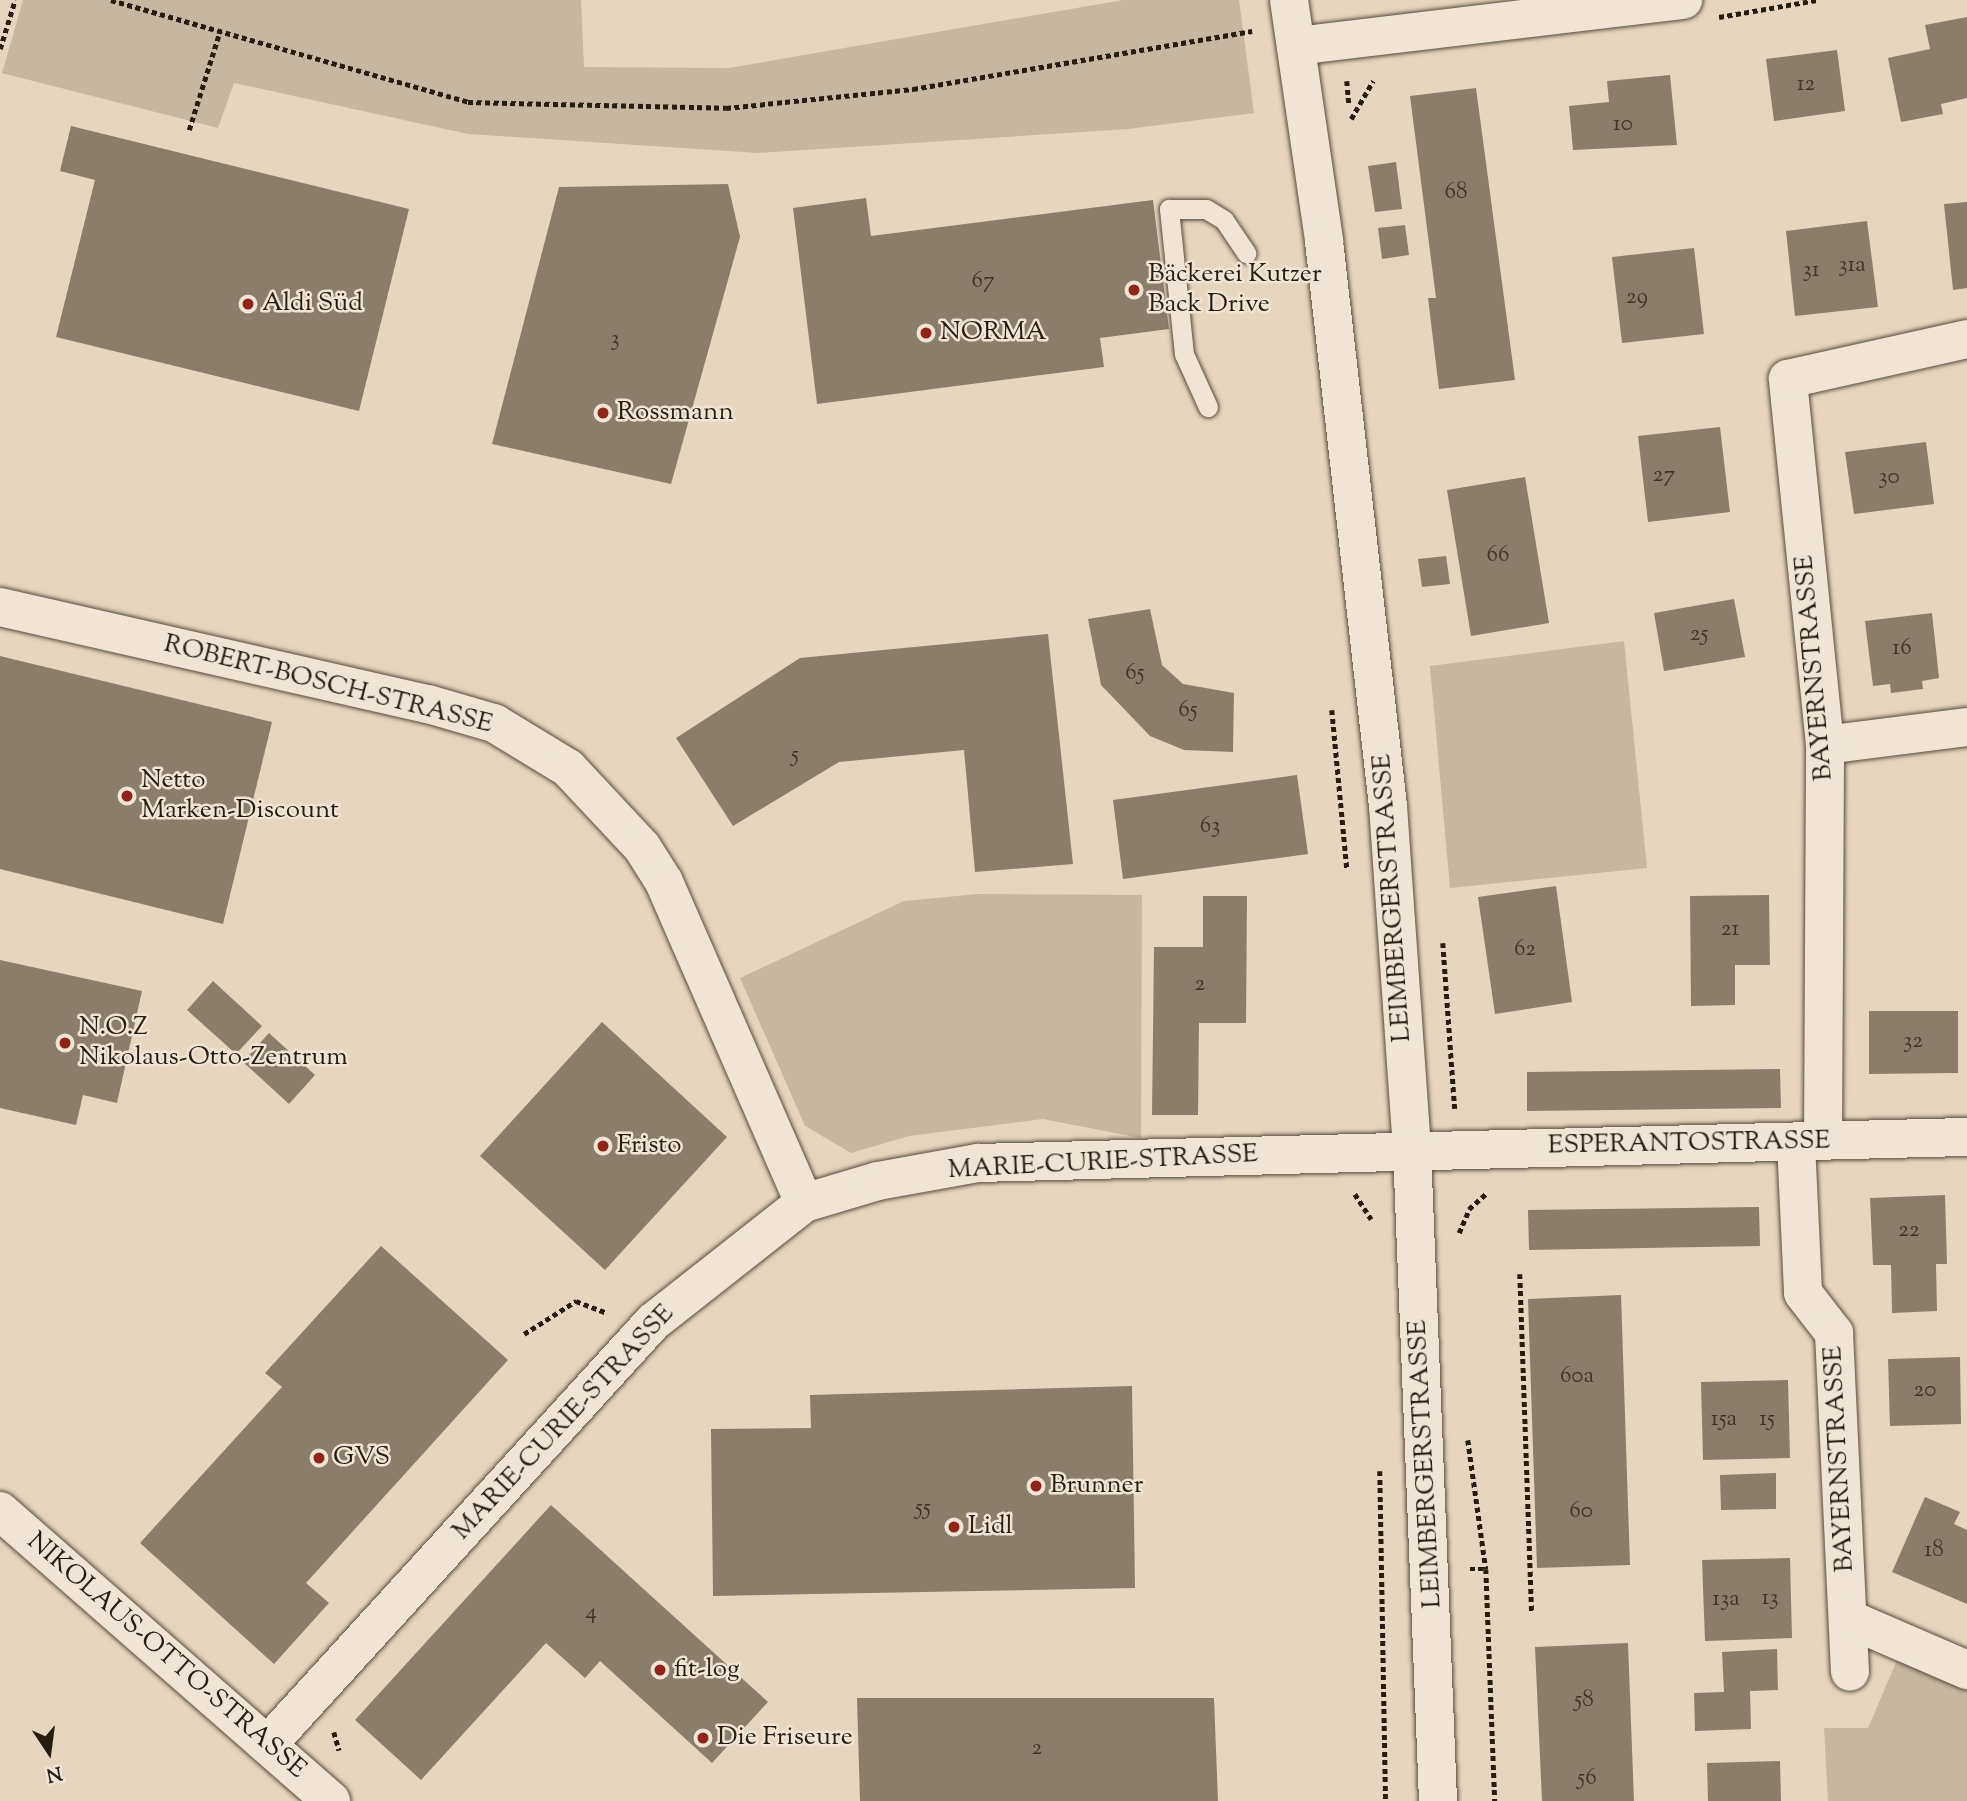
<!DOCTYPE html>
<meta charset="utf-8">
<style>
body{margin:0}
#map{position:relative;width:1967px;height:1801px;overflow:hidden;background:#e7d6bf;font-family:"Sorts Mill Goudy",serif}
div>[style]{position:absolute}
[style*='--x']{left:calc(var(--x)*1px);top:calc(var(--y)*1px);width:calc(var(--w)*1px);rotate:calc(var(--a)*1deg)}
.green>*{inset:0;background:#c6b7a2}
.building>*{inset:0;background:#8a7d6c}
.path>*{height:4.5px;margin-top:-2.25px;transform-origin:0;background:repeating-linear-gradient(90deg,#251d12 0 5px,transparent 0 8.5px)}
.roads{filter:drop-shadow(0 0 2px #564b3d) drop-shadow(0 0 2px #564b3d)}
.service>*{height:19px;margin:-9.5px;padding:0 9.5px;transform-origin:9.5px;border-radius:9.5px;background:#efe4d5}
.minor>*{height:38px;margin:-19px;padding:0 19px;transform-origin:19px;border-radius:19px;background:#efe4d5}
.tertiary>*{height:38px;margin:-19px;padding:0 19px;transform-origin:19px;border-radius:19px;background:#efe4d5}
.dots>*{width:19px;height:19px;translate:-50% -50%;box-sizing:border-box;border:4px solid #efe4d5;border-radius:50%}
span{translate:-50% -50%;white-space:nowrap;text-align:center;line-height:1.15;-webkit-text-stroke:5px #efe4d5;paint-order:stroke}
.number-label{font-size:23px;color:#3e3528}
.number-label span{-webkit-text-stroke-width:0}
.poi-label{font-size:26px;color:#251d12}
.left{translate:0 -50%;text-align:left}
.street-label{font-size:26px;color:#251d12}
.north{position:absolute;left:14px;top:1717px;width:70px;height:70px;-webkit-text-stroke:5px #efe4d5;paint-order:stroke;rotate:167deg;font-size:19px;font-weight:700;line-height:28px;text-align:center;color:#251d12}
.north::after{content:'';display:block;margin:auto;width:24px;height:32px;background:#251d12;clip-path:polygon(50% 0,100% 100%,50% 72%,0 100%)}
</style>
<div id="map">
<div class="green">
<div style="clip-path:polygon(23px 0,581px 0,584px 67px,729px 68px,1123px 0,1239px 0,1254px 113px,1128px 129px,758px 153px,468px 134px,234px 83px,218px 128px,2px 73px)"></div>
<div style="clip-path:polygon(1624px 641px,1647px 868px,1450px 888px,1430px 666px)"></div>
<div style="clip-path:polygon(978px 894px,1142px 895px,1141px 1138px,1043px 1119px,909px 1136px,851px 1153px,805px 1126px,740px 978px,904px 901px)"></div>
<div style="clip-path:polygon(1898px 1658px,1967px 1690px,1967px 1801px,1828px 1801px,1824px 1728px,1868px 1728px)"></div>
</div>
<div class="building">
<div style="clip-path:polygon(1967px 17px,1967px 98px,1941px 104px,1943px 114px,1901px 122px,1888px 58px,1930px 49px,1925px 25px)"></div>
<div style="clip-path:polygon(1837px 50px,1845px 111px,1774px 121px,1766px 59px)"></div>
<div style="clip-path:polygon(1670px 75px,1677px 145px,1573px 150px,1569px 106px,1609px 102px,1607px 81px)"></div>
<div style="clip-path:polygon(1476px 88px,1515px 380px,1439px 389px,1428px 298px,1436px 298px,1410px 96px)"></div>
<div style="clip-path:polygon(71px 126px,409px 209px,359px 411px,56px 337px,95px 180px,60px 171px)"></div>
<div style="clip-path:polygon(1396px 162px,1402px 209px,1375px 212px,1368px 166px)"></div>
<div style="clip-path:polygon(728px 184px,740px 237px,671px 484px,492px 444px,559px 187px)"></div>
<div style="clip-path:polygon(866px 198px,871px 236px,1153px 200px,1169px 329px,1100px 338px,1104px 367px,817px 404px,793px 208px)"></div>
<div style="clip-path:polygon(1967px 202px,1967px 288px,1953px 290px,1944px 204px)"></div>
<div style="clip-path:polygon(1867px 221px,1878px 307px,1795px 316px,1786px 231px)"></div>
<div style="clip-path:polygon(1405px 225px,1409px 255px,1382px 259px,1378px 228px)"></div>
<div style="clip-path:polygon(1694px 248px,1704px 334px,1622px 343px,1612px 257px)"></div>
<div style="clip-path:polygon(1720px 427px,1730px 512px,1648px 522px,1638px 436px)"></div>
<div style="clip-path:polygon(1926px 442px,1934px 504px,1854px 514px,1845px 452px)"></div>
<div style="clip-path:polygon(1525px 477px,1549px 623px,1471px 636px,1447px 490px)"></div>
<div style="clip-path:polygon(1446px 556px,1450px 584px,1422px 587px,1418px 559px)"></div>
<div style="clip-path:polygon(1734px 599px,1745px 657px,1664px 671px,1654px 613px)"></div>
<div style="clip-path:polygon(1150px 609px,1162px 665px,1183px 684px,1234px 693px,1233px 752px,1184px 750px,1150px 736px,1101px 685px,1088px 619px)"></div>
<div style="clip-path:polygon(1932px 613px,1939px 678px,1922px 681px,1923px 689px,1891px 693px,1890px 684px,1873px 686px,1865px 621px)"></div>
<div style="clip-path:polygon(1048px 634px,1073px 864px,975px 872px,964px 750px,839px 762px,733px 826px,676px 738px,800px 658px)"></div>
<div style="clip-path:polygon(0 656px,272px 722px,223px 924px,0 869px)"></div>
<div style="clip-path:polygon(1297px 775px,1308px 854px,1123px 879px,1113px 800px)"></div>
<div style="clip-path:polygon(1556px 886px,1572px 1002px,1495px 1014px,1478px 897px)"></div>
<div style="clip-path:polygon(1769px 895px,1770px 965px,1735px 965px,1735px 1005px,1691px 1006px,1690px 896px)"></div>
<div style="clip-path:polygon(1203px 896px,1247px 896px,1246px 1023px,1199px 1023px,1198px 1115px,1152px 1115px,1154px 947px,1203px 947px)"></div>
<div style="clip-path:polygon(0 960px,142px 991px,117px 1103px,83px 1095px,76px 1125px,0 1108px)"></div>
<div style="clip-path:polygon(213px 981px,262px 1026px,236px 1054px,187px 1010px)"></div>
<div style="clip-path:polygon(1869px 1011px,1958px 1011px,1958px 1073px,1869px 1074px)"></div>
<div style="clip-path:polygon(602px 1022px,727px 1137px,605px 1270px,480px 1156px)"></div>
<div style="clip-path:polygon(269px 1033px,315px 1075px,289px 1104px,243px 1062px)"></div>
<div style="clip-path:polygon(1780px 1069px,1781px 1108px,1527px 1111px,1527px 1072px)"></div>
<div style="clip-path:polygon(1945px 1195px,1947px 1264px,1936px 1264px,1937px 1311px,1892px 1313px,1891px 1265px,1873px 1265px,1870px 1198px)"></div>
<div style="clip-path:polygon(1759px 1207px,1760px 1246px,1529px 1250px,1528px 1210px)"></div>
<div style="clip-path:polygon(381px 1246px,508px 1360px,306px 1583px,329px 1603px,274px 1664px,140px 1543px,282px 1387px,265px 1373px)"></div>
<div style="clip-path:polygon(1621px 1295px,1630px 1565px,1537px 1568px,1528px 1299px)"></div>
<div style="clip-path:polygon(1960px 1357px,1961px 1424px,1890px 1426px,1888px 1359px)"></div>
<div style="clip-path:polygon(1788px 1380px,1790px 1458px,1703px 1460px,1701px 1382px)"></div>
<div style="clip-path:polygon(1132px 1386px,1135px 1588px,713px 1596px,711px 1429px,811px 1428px,810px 1395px)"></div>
<div style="clip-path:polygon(1776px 1473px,1776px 1509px,1721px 1510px,1720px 1475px)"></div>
<div style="clip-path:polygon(1925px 1497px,1960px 1512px,1954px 1524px,1967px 1530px,1967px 1604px,1892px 1572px)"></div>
<div style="clip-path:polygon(551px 1505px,768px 1702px,712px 1763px,600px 1661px,585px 1678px,546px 1643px,421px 1780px,355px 1720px)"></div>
<div style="clip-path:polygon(1790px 1558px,1792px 1638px,1705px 1641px,1702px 1560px)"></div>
<div style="clip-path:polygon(1628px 1643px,1634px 1801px,1542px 1801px,1535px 1647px)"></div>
<div style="clip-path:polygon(1777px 1649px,1778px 1690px,1750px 1691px,1751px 1729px,1695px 1731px,1694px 1693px,1724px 1692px,1722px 1652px)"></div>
<div style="clip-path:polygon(857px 1698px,1214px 1698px,1218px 1801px,860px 1801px)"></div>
<div style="clip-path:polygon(1780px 1761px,1781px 1801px,1708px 1801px,1707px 1763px)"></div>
</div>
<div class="path">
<div style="--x:111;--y:0;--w:371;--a:15.9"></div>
<div style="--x:468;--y:102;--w:258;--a:1.3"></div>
<div style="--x:726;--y:108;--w:188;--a:-5.8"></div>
<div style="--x:913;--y:89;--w:344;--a:-9.7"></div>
<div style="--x:1719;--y:17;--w:99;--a:-9.8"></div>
<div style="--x:0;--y:49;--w:51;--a:-73"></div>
<div style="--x:1347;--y:81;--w:22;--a:85"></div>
<div style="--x:1351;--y:119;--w:44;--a:-59.9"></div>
<div style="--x:189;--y:130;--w:104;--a:-72.6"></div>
<div style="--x:1332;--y:710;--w:160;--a:84.6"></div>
<div style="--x:1443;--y:943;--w:166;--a:85.9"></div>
<div style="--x:1355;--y:1194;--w:30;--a:57"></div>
<div style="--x:1459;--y:1233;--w:26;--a:-67"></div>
<div style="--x:1469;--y:1209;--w:24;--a:-42"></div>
<div style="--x:1520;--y:1274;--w:337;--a:88"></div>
<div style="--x:524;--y:1334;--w:62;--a:-32.4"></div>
<div style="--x:576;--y:1301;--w:31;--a:21"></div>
<div style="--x:1468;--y:1440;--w:130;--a:82.1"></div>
<div style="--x:1486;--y:1569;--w:232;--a:87.8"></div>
<div style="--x:1380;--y:1471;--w:330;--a:89"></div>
<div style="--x:1470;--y:1569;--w:16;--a:0"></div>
<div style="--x:334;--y:1732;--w:19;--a:74"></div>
</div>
<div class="roads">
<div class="service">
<div style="--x:1208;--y:407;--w:58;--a:-114.4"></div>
<div style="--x:1184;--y:354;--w:146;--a:-95.9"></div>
<div style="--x:1169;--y:209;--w:37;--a:0"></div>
<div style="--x:1206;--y:209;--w:21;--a:31"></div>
<div style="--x:1224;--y:220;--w:40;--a:56"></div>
</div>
<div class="minor">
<div style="--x:1296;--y:46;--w:390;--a:-6.8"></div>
<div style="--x:0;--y:607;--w:439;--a:12.8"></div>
<div style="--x:428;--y:704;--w:69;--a:16.1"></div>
<div style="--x:494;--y:723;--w:87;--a:31.3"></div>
<div style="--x:568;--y:768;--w:108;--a:46.9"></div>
<div style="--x:642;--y:847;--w:41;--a:57.8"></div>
<div style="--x:664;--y:882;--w:350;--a:66.4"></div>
<div style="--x:1825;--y:745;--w:143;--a:-7.2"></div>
<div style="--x:1823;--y:1141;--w:396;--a:-89.7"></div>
<div style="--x:1825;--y:745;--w:368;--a:-95.8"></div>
<div style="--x:1788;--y:379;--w:183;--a:-12.6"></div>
<div style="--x:1796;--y:1143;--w:150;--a:87.3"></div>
<div style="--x:1803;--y:1293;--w:51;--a:52.2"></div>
<div style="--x:1834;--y:1333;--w:339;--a:87.3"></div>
<div style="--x:0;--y:1511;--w:440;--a:41.2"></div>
<div style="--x:1849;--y:1619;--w:129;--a:23.4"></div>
<div style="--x:269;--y:1743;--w:570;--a:-47.63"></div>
<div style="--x:653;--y:1322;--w:192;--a:-38.2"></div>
<div style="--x:804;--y:1203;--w:77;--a:-16.6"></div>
<div style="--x:878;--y:1181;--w:102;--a:-10.2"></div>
<div style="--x:978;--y:1163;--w:989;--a:-1.51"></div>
</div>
<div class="tertiary">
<div style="--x:1289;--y:0;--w:244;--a:81.7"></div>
<div style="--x:1324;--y:241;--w:569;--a:83.54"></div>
<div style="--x:1388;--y:806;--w:345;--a:86"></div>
<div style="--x:1412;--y:1150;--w:652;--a:87.71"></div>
</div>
</div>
<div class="dots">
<div style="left:1134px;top:290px;background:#8f2418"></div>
<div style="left:248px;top:304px;background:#8f2418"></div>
<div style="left:926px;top:333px;background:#8f2418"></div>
<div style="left:603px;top:413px;background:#8f2418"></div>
<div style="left:127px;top:796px;background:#8f2418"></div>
<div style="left:65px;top:1043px;background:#8f2418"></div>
<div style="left:603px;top:1146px;background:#8f2418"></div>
<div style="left:319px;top:1458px;background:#8f2418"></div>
<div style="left:1036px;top:1486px;background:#8f2418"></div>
<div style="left:954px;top:1527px;background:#8f2418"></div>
<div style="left:660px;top:1670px;background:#8f2418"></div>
<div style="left:703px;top:1738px;background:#8f2418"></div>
</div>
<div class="number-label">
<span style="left:1806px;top:85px">12</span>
<span style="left:1623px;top:125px">10</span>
<span style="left:1456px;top:193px">68</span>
<span style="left:1852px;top:266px">31a</span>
<span style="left:1811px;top:271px">31</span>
<span style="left:983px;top:282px">67</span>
<span style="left:1637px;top:298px">29</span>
<span style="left:615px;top:340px">3</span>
<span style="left:1664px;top:476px">27</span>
<span style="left:1889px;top:478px">30</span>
<span style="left:1498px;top:556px">66</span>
<span style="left:1699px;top:635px">25</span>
<span style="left:1902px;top:649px">16</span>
<span style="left:1135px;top:674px">65</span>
<span style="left:1188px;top:711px">65</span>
<span style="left:795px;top:756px">5</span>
<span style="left:1210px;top:827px">63</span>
<span style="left:1730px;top:930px">21</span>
<span style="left:1525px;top:950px">62</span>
<span style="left:1200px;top:985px">2</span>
<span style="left:1913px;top:1042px">32</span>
<span style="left:1909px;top:1231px">22</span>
<span style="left:1577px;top:1377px">60a</span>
<span style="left:1925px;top:1391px">20</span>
<span style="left:1724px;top:1420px">15a</span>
<span style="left:1767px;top:1420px">15</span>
<span style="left:923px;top:1509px">55</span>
<span style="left:1581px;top:1512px">60</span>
<span style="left:1934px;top:1551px">18</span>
<span style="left:1770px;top:1599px">13</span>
<span style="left:1726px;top:1600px">13a</span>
<span style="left:591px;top:1613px">4</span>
<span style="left:1584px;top:1701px">58</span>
<span style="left:1037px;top:1749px">2</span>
<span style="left:1587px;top:1779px">56</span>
</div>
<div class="poi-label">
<span class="left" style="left:1148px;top:290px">Bäckerei Kutzer<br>Back Drive</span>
<span class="left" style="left:262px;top:304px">Aldi Süd</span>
<span class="left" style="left:940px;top:333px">NORMA</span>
<span class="left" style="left:617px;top:413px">Rossmann</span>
<span class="left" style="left:141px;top:796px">Netto<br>Marken-Discount</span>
<span class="left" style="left:79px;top:1043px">N.O.Z<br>Nikolaus-Otto-Zentrum</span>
<span class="left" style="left:617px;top:1146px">Fristo</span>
<span class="left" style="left:333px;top:1458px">GVS</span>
<span class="left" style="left:1050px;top:1486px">Brunner</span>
<span class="left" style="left:968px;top:1527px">Lidl</span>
<span class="left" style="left:674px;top:1670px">fit-log</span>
<span class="left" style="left:717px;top:1738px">Die Friseure</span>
</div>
<div class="street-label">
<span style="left:1815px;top:668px;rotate:-95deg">BAYERNSTRASSE</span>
<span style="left:328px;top:685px;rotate:14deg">ROBERT-BOSCH-STRASSE</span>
<span style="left:1393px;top:898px;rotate:-94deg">LEIMBERGERSTRASSE</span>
<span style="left:1689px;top:1144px;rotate:-1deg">ESPERANTOSTRASSE</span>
<span style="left:1103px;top:1163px;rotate:-3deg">MARIE-CURIE-STRASSE</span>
<span style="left:564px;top:1423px;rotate:-47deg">MARIE-CURIE-STRASSE</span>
<span style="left:1840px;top:1459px;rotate:-93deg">BAYERNSTRASSE</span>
<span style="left:1426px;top:1464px;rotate:-93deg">LEIMBERGERSTRASSE</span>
<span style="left:166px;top:1656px;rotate:41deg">NIKOLAUS-OTTO-STRASSE</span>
</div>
<div class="north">N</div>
</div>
